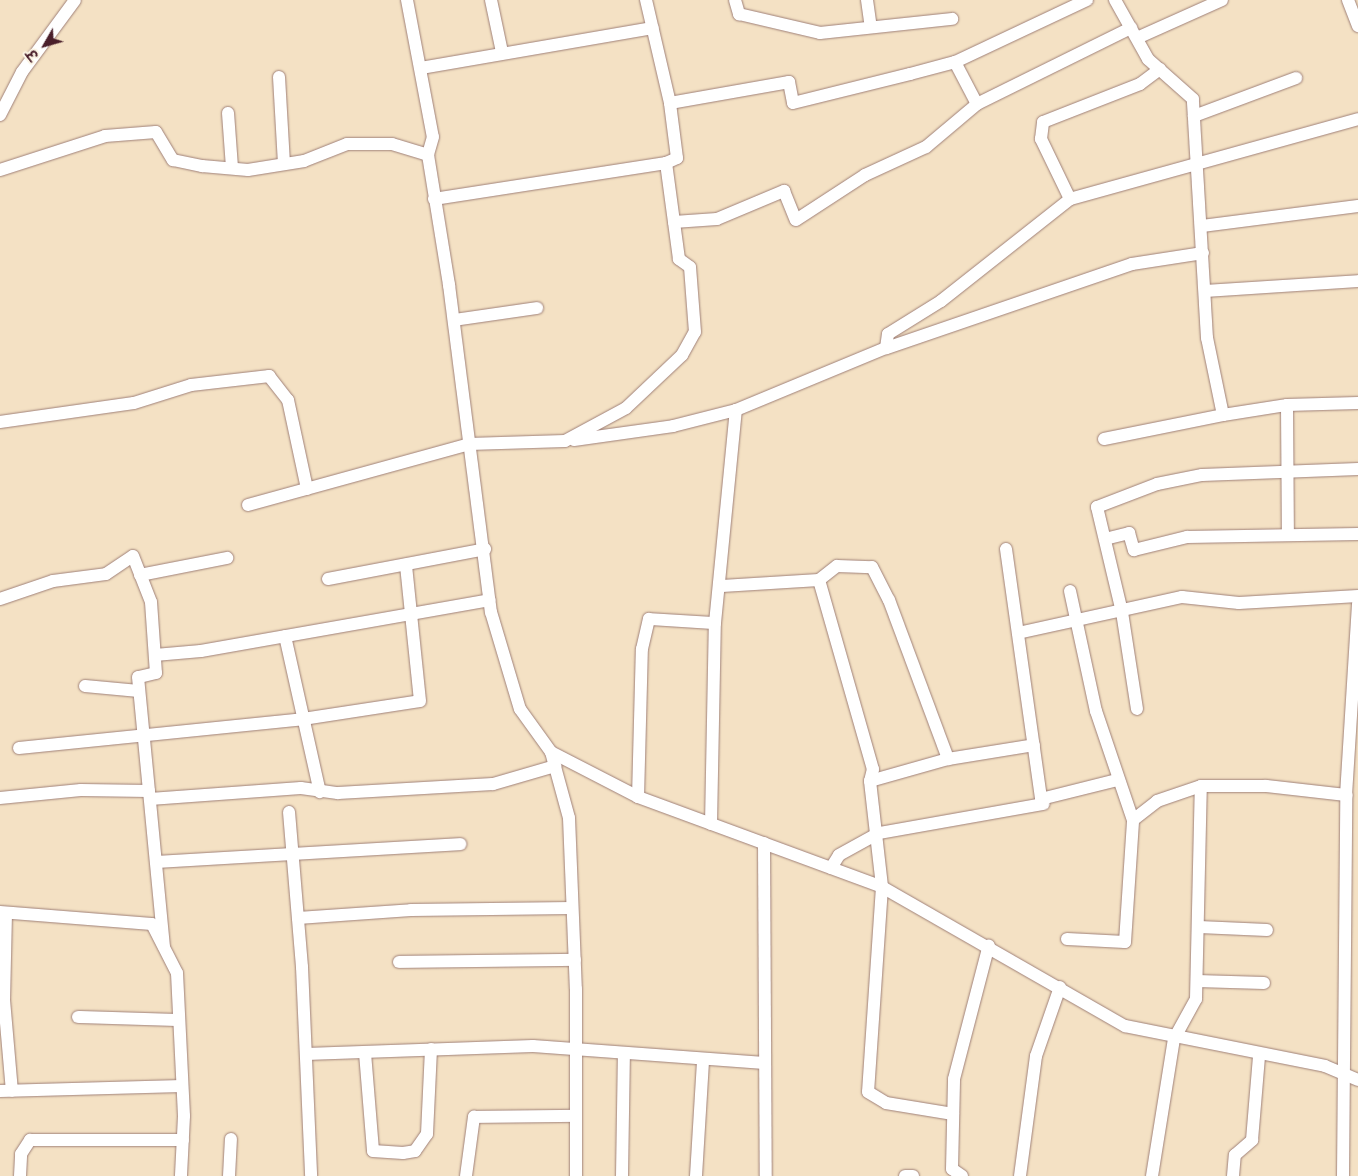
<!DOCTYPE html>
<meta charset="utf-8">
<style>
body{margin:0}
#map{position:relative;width:1358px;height:1176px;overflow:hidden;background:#f4e1c4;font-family:Caveat,"Playpen Sans Deva",sans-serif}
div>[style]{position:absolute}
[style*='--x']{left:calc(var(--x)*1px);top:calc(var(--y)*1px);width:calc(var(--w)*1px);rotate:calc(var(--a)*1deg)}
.roads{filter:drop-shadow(0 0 1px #9f8078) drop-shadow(0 0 1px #9f8078)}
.street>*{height:12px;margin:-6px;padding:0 6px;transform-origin:6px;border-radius:6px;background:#fff}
span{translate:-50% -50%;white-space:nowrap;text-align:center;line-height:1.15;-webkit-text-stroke:4px #fcf5e5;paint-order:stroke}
.north{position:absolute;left:20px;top:20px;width:50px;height:50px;-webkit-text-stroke:4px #fcf5e5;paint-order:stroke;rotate:232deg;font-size:14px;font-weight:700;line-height:20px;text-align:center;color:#4a1f2b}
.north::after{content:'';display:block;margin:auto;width:18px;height:22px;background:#4a1f2b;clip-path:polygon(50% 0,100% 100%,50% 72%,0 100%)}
</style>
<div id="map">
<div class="roads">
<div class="street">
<div style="--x:407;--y:0;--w:139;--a:79.3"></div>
<div style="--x:433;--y:137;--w:19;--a:106"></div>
<div style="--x:491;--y:0;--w:53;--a:78.1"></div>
<div style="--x:735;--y:0;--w:15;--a:74"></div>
<div style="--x:739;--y:14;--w:83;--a:13.2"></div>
<div style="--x:820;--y:33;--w:133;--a:-6.1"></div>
<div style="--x:867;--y:0;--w:27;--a:82"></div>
<div style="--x:1348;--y:0;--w:28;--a:69"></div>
<div style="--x:1137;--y:38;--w:93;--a:-24.1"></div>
<div style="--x:955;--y:62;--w:47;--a:62.4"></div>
<div style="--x:421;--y:68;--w:235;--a:-9.8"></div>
<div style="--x:279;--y:77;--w:87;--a:86.7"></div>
<div style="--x:670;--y:103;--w:121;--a:-10"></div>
<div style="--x:789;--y:82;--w:21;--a:79"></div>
<div style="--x:793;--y:103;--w:121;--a:-13.9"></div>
<div style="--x:910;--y:74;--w:47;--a:-14.9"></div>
<div style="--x:955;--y:62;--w:146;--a:-25.2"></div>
<div style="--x:228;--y:113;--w:55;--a:85.8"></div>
<div style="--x:0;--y:115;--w:48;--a:-62.9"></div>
<div style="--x:22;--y:72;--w:89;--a:-53.6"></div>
<div style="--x:1194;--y:116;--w:109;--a:-20.4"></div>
<div style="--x:0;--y:170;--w:110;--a:-17.9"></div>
<div style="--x:105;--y:136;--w:51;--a:-4.5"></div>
<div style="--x:156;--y:132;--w:33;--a:59"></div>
<div style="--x:173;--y:160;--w:30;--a:12"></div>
<div style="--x:202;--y:166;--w:46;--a:5"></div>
<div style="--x:248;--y:170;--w:57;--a:-9.1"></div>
<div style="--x:304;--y:161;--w:46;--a:-21.6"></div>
<div style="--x:347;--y:144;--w:45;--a:0"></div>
<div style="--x:392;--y:144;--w:38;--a:17"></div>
<div style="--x:428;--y:155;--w:132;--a:80.8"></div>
<div style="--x:449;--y:285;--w:330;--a:82.7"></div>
<div style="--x:491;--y:612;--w:101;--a:73.4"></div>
<div style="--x:520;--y:709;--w:53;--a:54.2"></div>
<div style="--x:551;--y:752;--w:98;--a:27.3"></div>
<div style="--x:638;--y:797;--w:260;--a:20.2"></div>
<div style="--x:882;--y:887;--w:280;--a:29.8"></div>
<div style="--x:1125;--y:1026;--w:204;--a:11.3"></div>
<div style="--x:1325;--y:1066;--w:36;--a:23"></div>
<div style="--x:434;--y:199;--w:235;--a:-8.8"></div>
<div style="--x:1070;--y:199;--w:67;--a:-115.8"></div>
<div style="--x:1041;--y:139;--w:17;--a:-83"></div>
<div style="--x:1043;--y:122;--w:104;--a:-21.4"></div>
<div style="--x:1140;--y:84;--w:25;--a:-37"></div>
<div style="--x:674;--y:222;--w:43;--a:-4"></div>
<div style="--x:717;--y:219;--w:73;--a:-22.7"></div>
<div style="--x:784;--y:191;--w:31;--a:68"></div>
<div style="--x:796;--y:220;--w:82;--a:-33.1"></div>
<div style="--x:865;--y:175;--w:67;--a:-24.7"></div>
<div style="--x:926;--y:147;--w:67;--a:-40.1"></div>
<div style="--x:977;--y:104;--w:172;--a:-26.3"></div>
<div style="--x:1202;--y:226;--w:157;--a:-7.3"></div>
<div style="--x:1203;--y:253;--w:72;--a:171.2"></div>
<div style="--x:1132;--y:264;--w:260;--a:161.1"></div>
<div style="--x:886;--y:348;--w:14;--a:-82"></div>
<div style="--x:888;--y:334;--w:62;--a:-31.9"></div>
<div style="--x:941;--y:301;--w:164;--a:-38.3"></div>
<div style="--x:1070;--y:199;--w:299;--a:-15.5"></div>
<div style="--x:1205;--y:291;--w:153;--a:-3.7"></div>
<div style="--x:454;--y:320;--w:84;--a:-8.2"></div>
<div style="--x:1287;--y:405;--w:130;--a:89.6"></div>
<div style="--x:1223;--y:415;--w:65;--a:-8.9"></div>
<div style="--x:1287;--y:405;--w:71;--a:-1.6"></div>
<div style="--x:0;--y:422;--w:135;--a:-8.1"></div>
<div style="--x:134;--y:403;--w:60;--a:-17.5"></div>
<div style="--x:191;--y:385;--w:79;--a:-6.6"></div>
<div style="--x:269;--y:376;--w:31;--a:52"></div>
<div style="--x:288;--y:400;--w:91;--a:77.9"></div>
<div style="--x:1104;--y:439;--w:121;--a:-11.4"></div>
<div style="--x:1223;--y:415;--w:79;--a:-101.7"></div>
<div style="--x:1207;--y:338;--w:239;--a:-93.4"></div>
<div style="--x:1193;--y:99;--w:60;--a:-138.4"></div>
<div style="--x:1148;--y:59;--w:68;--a:-119.2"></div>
<div style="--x:574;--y:440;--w:100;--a:-8"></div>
<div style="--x:673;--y:426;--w:65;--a:-14.3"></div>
<div style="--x:736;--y:410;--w:162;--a:-22.5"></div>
<div style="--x:248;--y:505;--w:229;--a:-15.4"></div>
<div style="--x:469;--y:444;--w:96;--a:-1.8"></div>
<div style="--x:565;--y:441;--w:69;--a:-28.4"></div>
<div style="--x:626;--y:408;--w:77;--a:-43.4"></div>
<div style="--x:682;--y:355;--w:26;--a:-61"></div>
<div style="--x:695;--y:332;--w:65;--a:-94.4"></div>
<div style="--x:690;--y:267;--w:14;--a:-144"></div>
<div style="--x:679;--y:259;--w:97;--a:-97.7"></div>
<div style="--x:666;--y:163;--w:12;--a:-24"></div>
<div style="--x:677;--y:158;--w:55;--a:-97.3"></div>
<div style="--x:670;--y:103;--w:106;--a:-103.1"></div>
<div style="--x:1105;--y:539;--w:25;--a:-14"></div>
<div style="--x:1129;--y:533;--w:18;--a:74"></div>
<div style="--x:1134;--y:550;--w:55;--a:-13.8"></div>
<div style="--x:1187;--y:537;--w:171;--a:-1"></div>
<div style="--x:1006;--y:549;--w:252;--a:82"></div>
<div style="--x:1041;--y:799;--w:78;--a:-14"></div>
<div style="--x:140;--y:575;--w:89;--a:-11.1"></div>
<div style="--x:328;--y:579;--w:160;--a:-10.8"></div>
<div style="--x:819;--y:580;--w:197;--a:74.1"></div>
<div style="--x:873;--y:769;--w:12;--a:104"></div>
<div style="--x:870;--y:781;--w:81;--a:-15.8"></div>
<div style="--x:948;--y:759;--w:87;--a:-9.2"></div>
<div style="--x:722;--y:586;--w:97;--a:-3.5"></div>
<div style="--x:819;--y:580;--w:23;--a:-38"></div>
<div style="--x:837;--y:566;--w:35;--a:2"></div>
<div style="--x:872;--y:567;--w:37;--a:63"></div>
<div style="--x:889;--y:600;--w:170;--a:69.6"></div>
<div style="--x:1070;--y:591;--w:123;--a:77.8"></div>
<div style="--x:1096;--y:711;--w:115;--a:71.3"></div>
<div style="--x:0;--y:599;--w:56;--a:-18.8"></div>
<div style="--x:53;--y:581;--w:53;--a:-7.5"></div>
<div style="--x:106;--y:574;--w:32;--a:-34"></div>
<div style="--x:133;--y:556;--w:49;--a:68.6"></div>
<div style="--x:151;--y:602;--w:71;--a:86"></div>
<div style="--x:156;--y:673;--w:18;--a:167"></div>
<div style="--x:138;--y:677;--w:270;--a:84.5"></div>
<div style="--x:1018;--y:633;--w:168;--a:-12.4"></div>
<div style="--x:1182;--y:597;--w:57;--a:6"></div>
<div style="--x:1239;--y:603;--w:119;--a:-3.4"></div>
<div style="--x:285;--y:636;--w:160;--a:77.4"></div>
<div style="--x:155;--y:655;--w:46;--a:-5"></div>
<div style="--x:201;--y:651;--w:293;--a:-10"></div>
<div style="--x:85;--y:686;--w:54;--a:5.3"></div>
<div style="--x:1137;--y:709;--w:98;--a:-98.8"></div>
<div style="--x:1122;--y:612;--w:108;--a:-103.4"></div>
<div style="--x:1097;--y:507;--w:64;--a:-21"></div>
<div style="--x:1157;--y:484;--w:46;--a:-11.3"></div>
<div style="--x:1202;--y:475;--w:156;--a:-2.2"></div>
<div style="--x:19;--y:748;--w:285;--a:-5.8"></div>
<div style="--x:303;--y:719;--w:118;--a:-8.7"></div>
<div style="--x:420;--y:701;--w:137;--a:-95.9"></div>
<div style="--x:551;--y:752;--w:68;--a:74.7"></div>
<div style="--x:569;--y:818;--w:171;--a:87.7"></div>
<div style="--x:576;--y:989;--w:187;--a:90"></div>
<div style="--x:870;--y:781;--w:107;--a:83.5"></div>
<div style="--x:882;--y:887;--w:205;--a:93.9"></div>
<div style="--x:868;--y:1092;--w:21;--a:31"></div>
<div style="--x:886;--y:1103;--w:68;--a:9.3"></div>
<div style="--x:638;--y:797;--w:148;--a:-88.5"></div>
<div style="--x:642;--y:649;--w:31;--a:-77"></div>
<div style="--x:649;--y:619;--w:66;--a:3.5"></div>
<div style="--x:0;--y:798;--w:81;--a:-5.6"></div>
<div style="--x:81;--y:790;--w:68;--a:0.8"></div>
<div style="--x:150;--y:799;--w:151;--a:-4.2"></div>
<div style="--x:301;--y:788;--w:37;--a:8"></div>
<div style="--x:338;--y:793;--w:155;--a:-3.3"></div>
<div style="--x:493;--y:784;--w:65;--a:-16.2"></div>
<div style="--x:289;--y:812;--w:156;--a:85.2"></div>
<div style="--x:302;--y:967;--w:209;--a:87.5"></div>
<div style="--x:711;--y:824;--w:201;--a:-88.9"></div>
<div style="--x:715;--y:623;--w:214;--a:-84.4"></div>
<div style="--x:764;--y:843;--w:333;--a:89.7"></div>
<div style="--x:158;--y:862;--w:303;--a:-3.4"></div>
<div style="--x:831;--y:868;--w:15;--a:-58"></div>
<div style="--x:839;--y:855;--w:46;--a:-28.8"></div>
<div style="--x:879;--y:833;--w:167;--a:-10"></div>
<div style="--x:0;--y:912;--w:152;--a:4.5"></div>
<div style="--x:152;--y:924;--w:55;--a:63"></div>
<div style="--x:177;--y:973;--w:143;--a:87.2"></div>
<div style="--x:184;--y:1116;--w:60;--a:92.9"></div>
<div style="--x:6;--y:913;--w:87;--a:91.3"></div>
<div style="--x:4;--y:1000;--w:91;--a:85"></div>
<div style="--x:298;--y:918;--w:113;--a:-4"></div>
<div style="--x:411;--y:910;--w:161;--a:-0.7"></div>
<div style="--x:1199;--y:927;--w:68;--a:2.5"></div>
<div style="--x:1067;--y:939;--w:58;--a:3"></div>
<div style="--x:1125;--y:942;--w:122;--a:-86.2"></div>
<div style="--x:1133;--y:820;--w:31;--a:-38"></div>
<div style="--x:1157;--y:801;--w:46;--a:-18.8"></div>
<div style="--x:1201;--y:786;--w:65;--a:0"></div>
<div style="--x:1266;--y:786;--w:81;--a:6.4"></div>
<div style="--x:1346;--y:795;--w:192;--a:-86.4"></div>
<div style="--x:399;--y:962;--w:176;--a:-0.7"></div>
<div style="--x:1197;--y:981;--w:67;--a:1.7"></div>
<div style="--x:78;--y:1017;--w:101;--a:1.7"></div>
<div style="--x:365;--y:1053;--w:98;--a:85.3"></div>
<div style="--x:373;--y:1151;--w:30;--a:4"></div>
<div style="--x:403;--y:1153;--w:12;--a:-9"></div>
<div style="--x:415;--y:1151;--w:21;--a:-55"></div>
<div style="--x:427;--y:1134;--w:85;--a:-87.3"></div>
<div style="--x:306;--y:1054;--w:227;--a:-2"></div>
<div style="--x:533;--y:1046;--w:232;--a:4.2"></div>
<div style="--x:0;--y:1091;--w:182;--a:-1.6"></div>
<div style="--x:20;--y:1176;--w:22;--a:-87"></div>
<div style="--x:21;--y:1154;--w:17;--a:-57"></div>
<div style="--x:30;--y:1140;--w:153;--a:0"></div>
<div style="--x:229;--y:1176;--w:37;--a:-87"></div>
<div style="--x:466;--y:1176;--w:60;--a:-82.3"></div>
<div style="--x:474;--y:1117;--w:102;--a:-0.6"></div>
<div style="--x:622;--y:1176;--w:123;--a:-89.1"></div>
<div style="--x:696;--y:1176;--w:115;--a:-86.5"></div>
<div style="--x:905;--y:1176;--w:8;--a:0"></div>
<div style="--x:962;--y:1176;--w:12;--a:-145"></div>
<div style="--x:952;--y:1169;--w:90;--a:-88.7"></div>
<div style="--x:954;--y:1079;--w:138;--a:-75.4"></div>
<div style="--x:1020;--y:1176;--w:121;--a:-82.4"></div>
<div style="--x:1036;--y:1056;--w:73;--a:-70.8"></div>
<div style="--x:1152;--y:1176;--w:139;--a:-80.9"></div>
<div style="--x:1174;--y:1039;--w:46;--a:-61.2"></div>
<div style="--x:1196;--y:999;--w:213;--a:-88.7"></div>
<div style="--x:1233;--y:1176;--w:21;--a:-85"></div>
<div style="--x:1235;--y:1155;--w:23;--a:-41"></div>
<div style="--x:1252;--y:1140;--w:84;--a:-85.2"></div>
<div style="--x:1343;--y:1176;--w:381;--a:-89.5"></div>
</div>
</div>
<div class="north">उ</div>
</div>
